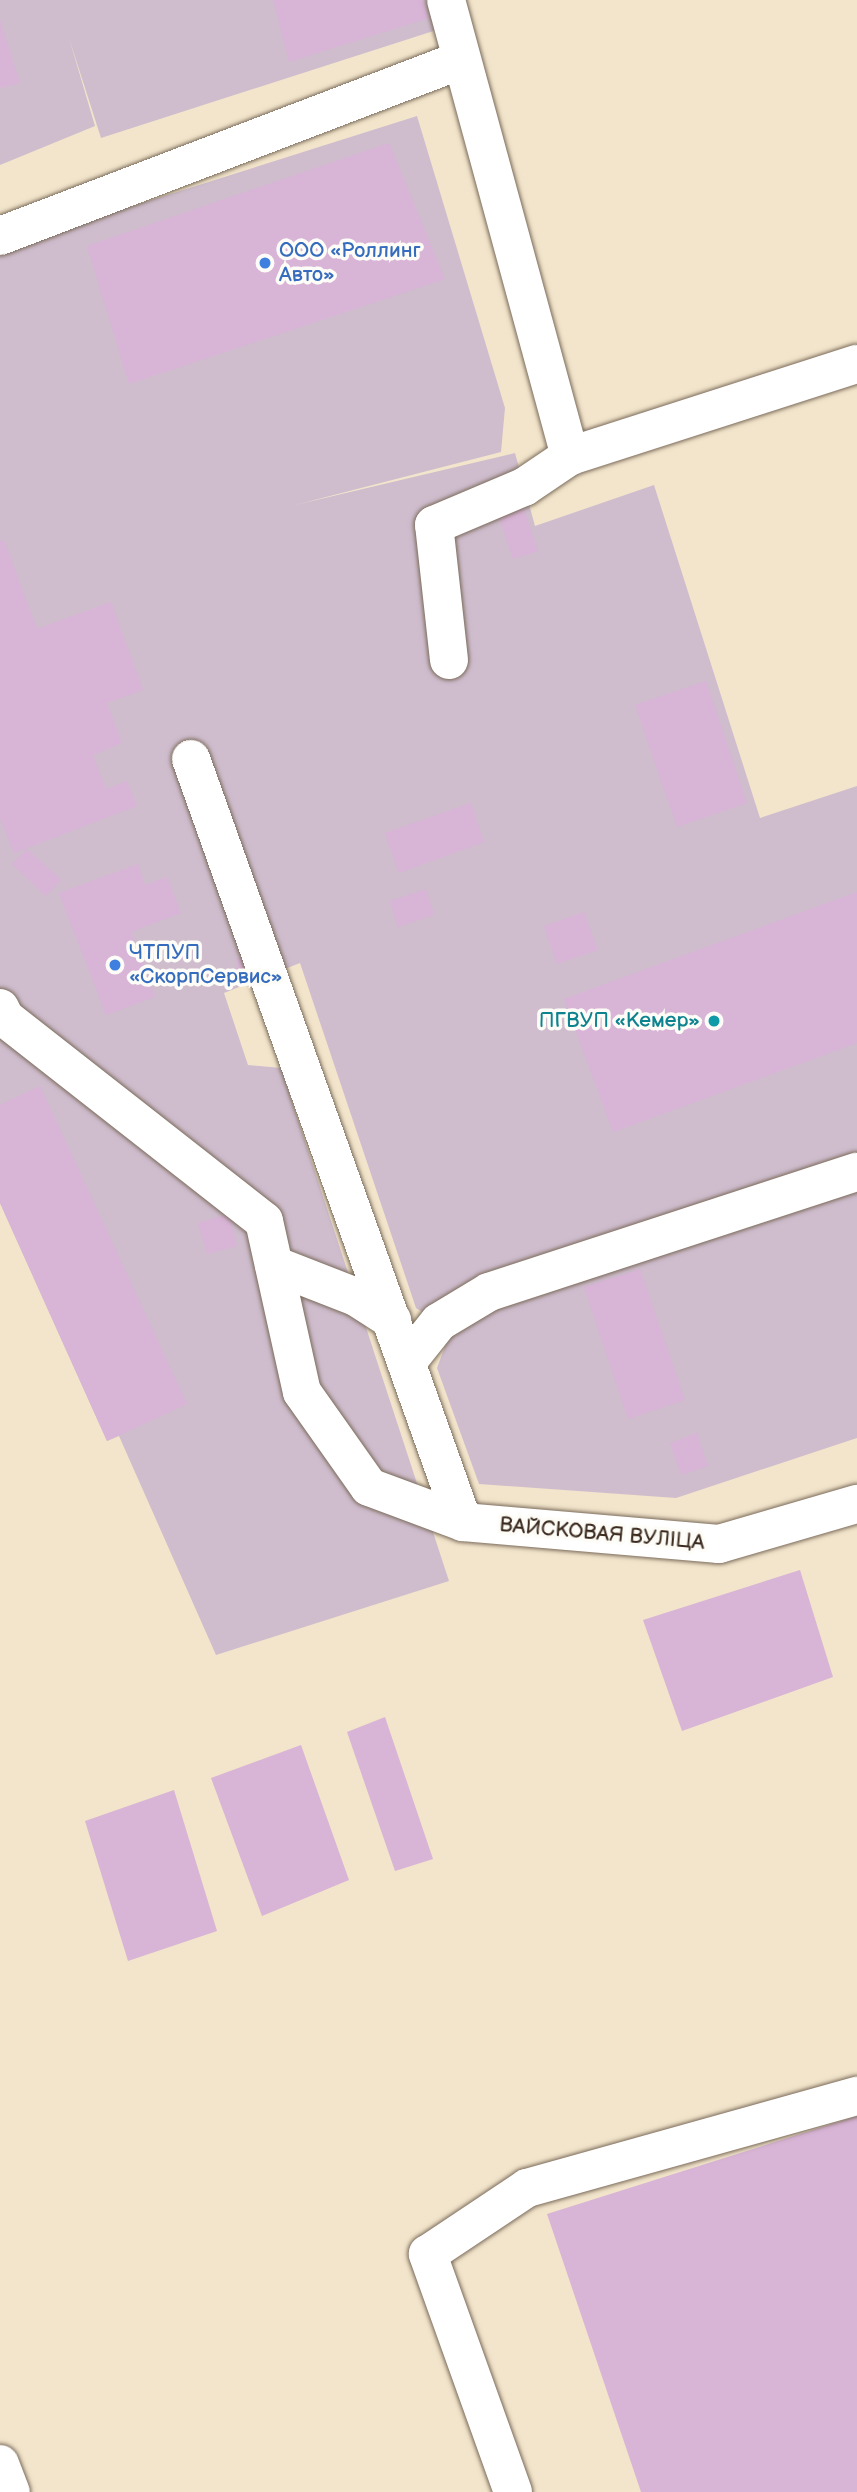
<!DOCTYPE html>
<meta charset="utf-8">
<style>
body{margin:0}
#map{position:relative;width:857px;height:2492px;overflow:hidden;background:#f2e5cb;font-family:"Balsamiq Sans",sans-serif}
div>[style]{position:absolute}
[style*='--x']{left:calc(var(--x)*1px);top:calc(var(--y)*1px);width:calc(var(--w)*1px);rotate:calc(var(--a)*1deg)}
.industrial>*{inset:0;background:#cfbdce}
.building>*{inset:0;background:#d8b4d6}
.roads{filter:drop-shadow(0 0 2px #7b6b5b) drop-shadow(0 0 2px #7b6b5b)}
.minor>*{height:38px;margin:-19px;padding:0 19px;transform-origin:19px;border-radius:19px;background:#fff}
.dots>*{width:19px;height:19px;translate:-50% -50%;box-sizing:border-box;border:4px solid #fdfcf7;border-radius:50%}
span{translate:-50% -50%;white-space:nowrap;text-align:center;line-height:1.15;-webkit-text-stroke:7px #fdfcf7;paint-order:stroke}
.shop-label{font-size:21px;color:#366cbe}
.left{translate:0 -50%;text-align:left}
.culture-label{font-size:21px;color:#0d838f}
.right{translate:-100% -50%;text-align:right}
.street-label{font-size:21px;color:#3b2a1e}
</style>
<div id="map">
<div class="industrial">
<div style="clip-path:polygon(0 0,440px 0,449px 26px,101px 138px,69px 38px,95px 126px,0 165px)"></div>
<div style="clip-path:polygon(417px 116px,505px 408px,501px 452px,295px 505px,515px 453px,535px 526px,654px 485px,760px 818px,857px 786px,857px 1438px,676px 1498px,479px 1484px,437px 1368px,451px 1330px,416px 1308px,300px 963px,224px 993px,248px 1065px,281px 1068px,449px 1581px,216px 1655px,119px 1436px,107px 1441px,0 1203px,0 248px)"></div>
</div>
<div class="building">
<div style="clip-path:polygon(273px 0,423px 0,429px 18px,289px 62px)"></div>
<div style="clip-path:polygon(0 20px,20px 83px,0 88px)"></div>
<div style="clip-path:polygon(389px 143px,445px 279px,129px 384px,87px 246px)"></div>
<div style="clip-path:polygon(523px 506px,538px 551px,513px 559px,498px 514px)"></div>
<div style="clip-path:polygon(4px 540px,37px 629px,111px 602px,143px 690px,107px 703px,122px 743px,93px 755px,106px 789px,127px 781px,137px 806px,14px 853px,0 818px,0 541px)"></div>
<div style="clip-path:polygon(706px 681px,747px 803px,677px 827px,635px 705px)"></div>
<div style="clip-path:polygon(471px 803px,484px 842px,399px 873px,385px 833px)"></div>
<div style="clip-path:polygon(27px 849px,61px 880px,46px 896px,12px 864px)"></div>
<div style="clip-path:polygon(138px 864px,145px 885px,167px 877px,181px 913px,131px 932px,155px 997px,106px 1015px,59px 893px)"></div>
<div style="clip-path:polygon(426px 889px,434px 915px,398px 927px,390px 901px)"></div>
<div style="clip-path:polygon(857px 892px,857px 1043px,613px 1132px,564px 999px)"></div>
<div style="clip-path:polygon(584px 912px,598px 950px,557px 964px,544px 926px)"></div>
<div style="clip-path:polygon(257px 957px,259px 976px,238px 978px,237px 958px)"></div>
<div style="clip-path:polygon(40px 1086px,187px 1404px,107px 1441px,0 1203px,0 1105px)"></div>
<div style="clip-path:polygon(229px 1214px,237px 1246px,207px 1254px,198px 1223px)"></div>
<div style="clip-path:polygon(640px 1269px,685px 1400px,628px 1419px,584px 1287px)"></div>
<div style="clip-path:polygon(697px 1433px,708px 1466px,681px 1475px,670px 1443px)"></div>
<div style="clip-path:polygon(800px 1570px,833px 1677px,682px 1731px,643px 1620px)"></div>
<div style="clip-path:polygon(385px 1717px,433px 1859px,395px 1871px,347px 1732px)"></div>
<div style="clip-path:polygon(301px 1745px,349px 1880px,262px 1916px,211px 1778px)"></div>
<div style="clip-path:polygon(174px 1790px,217px 1931px,128px 1961px,85px 1821px)"></div>
<div style="clip-path:polygon(857px 2116px,857px 2492px,641px 2492px,547px 2214px)"></div>
</div>
<div class="roads">
<div class="minor">
<div style="--x:446;--y:0;--w:473;--a:74.8"></div>
<div style="--x:0;--y:236;--w:494;--a:-20.9"></div>
<div style="--x:449;--y:660;--w:136;--a:-96.3"></div>
<div style="--x:434;--y:525;--w:98;--a:-22.9"></div>
<div style="--x:524;--y:487;--w:55;--a:-34"></div>
<div style="--x:570;--y:456;--w:301;--a:-17.8"></div>
<div style="--x:191;--y:759;--w:810;--a:70.38"></div>
<div style="--x:0;--y:1008;--w:11;--a:63"></div>
<div style="--x:5;--y:1018;--w:329;--a:38.1"></div>
<div style="--x:264;--y:1221;--w:175;--a:77.5"></div>
<div style="--x:302;--y:1392;--w:116;--a:54.8"></div>
<div style="--x:369;--y:1487;--w:100;--a:20.4"></div>
<div style="--x:463;--y:1522;--w:257;--a:4.9"></div>
<div style="--x:719;--y:1544;--w:144;--a:-16.2"></div>
<div style="--x:274;--y:1265;--w:88;--a:21.3"></div>
<div style="--x:356;--y:1297;--w:43;--a:32.6"></div>
<div style="--x:407;--y:1362;--w:51;--a:-51.3"></div>
<div style="--x:439;--y:1322;--w:58;--a:-31"></div>
<div style="--x:489;--y:1292;--w:387;--a:-18.1"></div>
<div style="--x:0;--y:2464;--w:30;--a:69"></div>
<div style="--x:513;--y:2492;--w:253;--a:-109.7"></div>
<div style="--x:428;--y:2254;--w:119;--a:-33.7"></div>
<div style="--x:527;--y:2188;--w:343;--a:-15.6"></div>
</div>
</div>
<div class="dots">
<div style="left:265px;top:263px;background:#3f7fe0"></div>
<div style="left:115px;top:965px;background:#3f7fe0"></div>
<div style="left:714px;top:1021px;background:#0f9aa8"></div>
</div>
<div class="shop-label">
<span class="left" style="left:279px;top:263px">ООО «Роллинг<br>Авто»</span>
<span class="left" style="left:129px;top:965px">ЧТПУП<br>«СкорпСервис»</span>
</div>
<div class="culture-label">
<span class="right" style="left:700px;top:1021px">ПГВУП «Кемер»</span>
</div>
<div class="street-label">
<span style="left:602px;top:1534px;rotate:5deg">ВАЙСКОВАЯ ВУЛІЦА</span>
</div>
</div>
